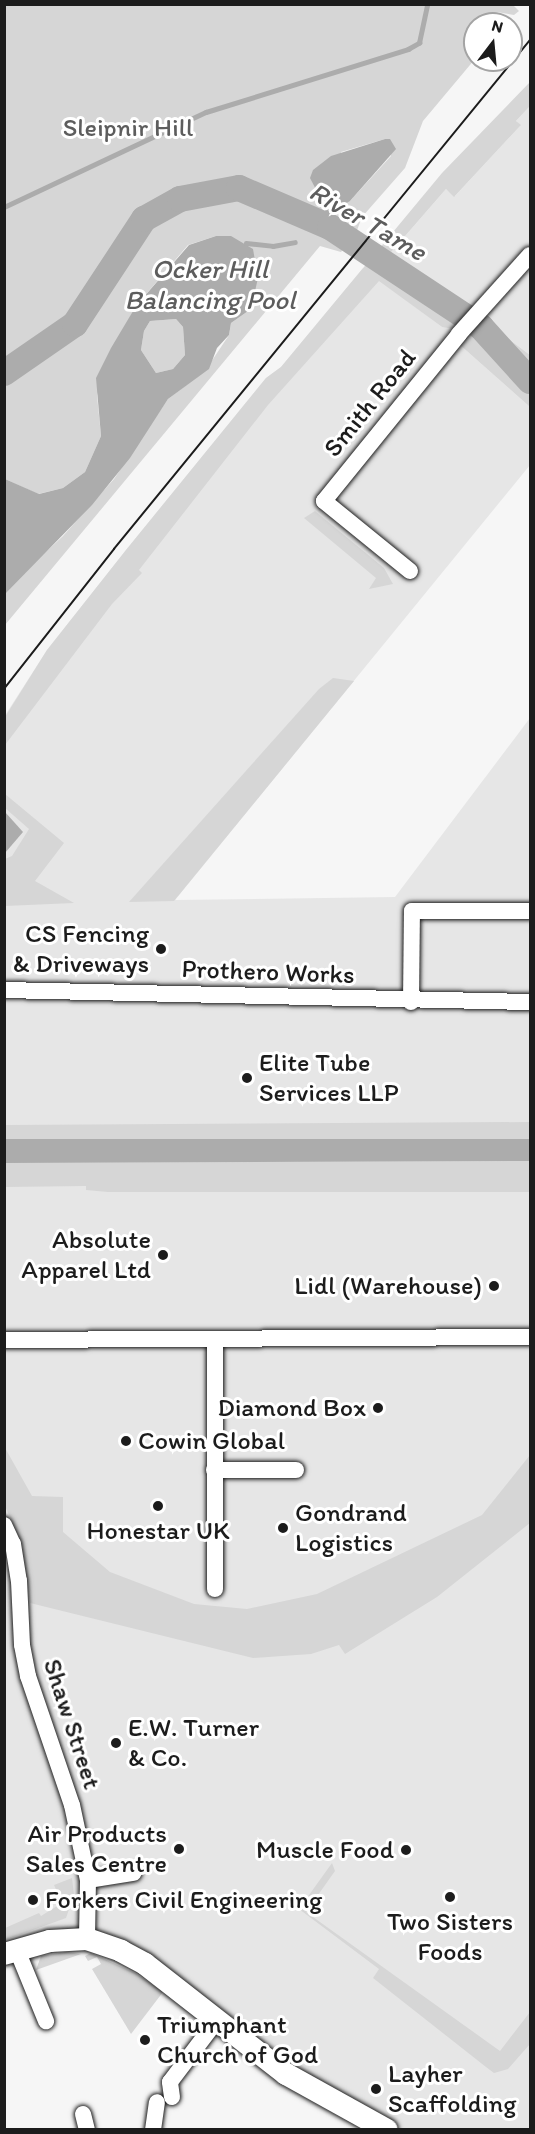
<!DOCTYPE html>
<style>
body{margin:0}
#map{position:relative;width:535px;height:2134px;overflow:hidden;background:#f6f6f6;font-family:Itim,sans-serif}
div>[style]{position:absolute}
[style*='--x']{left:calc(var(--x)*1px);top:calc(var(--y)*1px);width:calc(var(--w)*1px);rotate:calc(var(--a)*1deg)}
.built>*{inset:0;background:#e6e6e6}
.green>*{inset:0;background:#d6d6d6}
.water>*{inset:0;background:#acacac}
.stream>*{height:4.5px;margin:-2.25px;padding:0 2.25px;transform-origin:2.25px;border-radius:2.25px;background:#acacac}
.river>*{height:26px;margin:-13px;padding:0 13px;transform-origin:13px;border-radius:13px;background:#acacac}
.roads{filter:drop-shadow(0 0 2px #1c1c1c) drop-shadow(0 0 2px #1c1c1c)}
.street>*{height:16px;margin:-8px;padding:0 8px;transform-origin:8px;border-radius:8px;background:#fff}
.secondary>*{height:22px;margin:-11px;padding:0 11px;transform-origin:11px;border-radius:11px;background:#fff}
.tram>*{height:1.5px;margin:-0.75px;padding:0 0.75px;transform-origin:0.75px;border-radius:0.75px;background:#1c1c1c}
.dots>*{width:16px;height:16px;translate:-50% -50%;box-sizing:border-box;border:3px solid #fff;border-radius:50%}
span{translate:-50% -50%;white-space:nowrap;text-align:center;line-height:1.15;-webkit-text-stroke:6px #fff;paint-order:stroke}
.park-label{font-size:26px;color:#5d5d5d}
.street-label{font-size:26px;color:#1c1c1c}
.poi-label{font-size:26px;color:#1c1c1c}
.right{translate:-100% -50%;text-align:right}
.left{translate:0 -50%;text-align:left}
.water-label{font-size:27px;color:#5d5d5d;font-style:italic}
.frame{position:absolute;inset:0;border:6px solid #1c1c1c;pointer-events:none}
.north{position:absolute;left:463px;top:12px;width:60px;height:60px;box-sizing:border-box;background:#fff;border:2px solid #a4a4a4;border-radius:50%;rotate:16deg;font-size:16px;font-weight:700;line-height:24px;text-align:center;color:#1c1c1c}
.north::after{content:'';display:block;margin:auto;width:21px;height:27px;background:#1c1c1c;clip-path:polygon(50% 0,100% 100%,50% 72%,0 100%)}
</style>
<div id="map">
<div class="built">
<div style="clip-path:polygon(530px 106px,530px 355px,482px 319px,460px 345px,530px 407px,530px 465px,175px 900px,395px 897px,530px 718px,530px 2129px,387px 2129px,87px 1939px,5px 1954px,4px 717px,47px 650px,126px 550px,266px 378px,281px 367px,363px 268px,442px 327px,447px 299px,386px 258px,446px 189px,455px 196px,520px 126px,516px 121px)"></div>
</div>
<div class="green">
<div style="clip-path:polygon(evenodd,512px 4px,519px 11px,514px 15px,497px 12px,475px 24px,475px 59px,423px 121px,405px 168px,362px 217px,356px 233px,341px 252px,320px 246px,5px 625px,5px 590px,63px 536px,114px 479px,168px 399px,205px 371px,229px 335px,231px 323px,251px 309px,254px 291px,216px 236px,188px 245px,136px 306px,125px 326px,97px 395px,101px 436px,85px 472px,63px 488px,38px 494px,5px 479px,5px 5px,512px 4px,385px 139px,391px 156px,350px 201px,341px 152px,385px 139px)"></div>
<div style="clip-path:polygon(530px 82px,530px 106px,516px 121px,521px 125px,454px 197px,446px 189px,386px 258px,447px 299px,454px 296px,470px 311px,454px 329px,442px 327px,379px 281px,268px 405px,139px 570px,142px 573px,112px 604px,5px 745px,5px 717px,47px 650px,126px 550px,266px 378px,281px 367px,442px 173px)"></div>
<div style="clip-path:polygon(176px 319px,183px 327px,185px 355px,173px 369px,156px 373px,141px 350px,144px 331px,150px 321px)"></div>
<div style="clip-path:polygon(482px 319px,530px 355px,530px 407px,460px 345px)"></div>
<div style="clip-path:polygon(315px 511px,384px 568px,393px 584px,369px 589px,376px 578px,304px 518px)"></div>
<div style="clip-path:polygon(333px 678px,354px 681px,174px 901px,129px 902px,319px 689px)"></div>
<div style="clip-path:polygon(5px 794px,64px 843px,35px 881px,74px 903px,5px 906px,5px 859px,12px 856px,29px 829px,5px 808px)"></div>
<div style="clip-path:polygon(530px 1122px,530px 1139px,5px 1139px,4px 1125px)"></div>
<div style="clip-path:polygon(530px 1161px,530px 1192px,108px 1192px,86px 1190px,86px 1186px,5px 1187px,4px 1163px)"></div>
<div style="clip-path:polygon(4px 1446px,32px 1496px,63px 1497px,63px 1532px,110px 1572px,194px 1604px,247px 1609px,317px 1594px,482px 1515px,530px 1455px,530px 1523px,437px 1597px,345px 1654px,339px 1645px,311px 1654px,253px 1658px,30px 1603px,22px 1544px,5px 1506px)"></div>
<div style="clip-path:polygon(332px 1863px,335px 1871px,306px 1912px,500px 2051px,530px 2012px,530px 2044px,508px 2069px,494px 2073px,486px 2067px,373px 1978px,379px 1969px,299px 1909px)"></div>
<div style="clip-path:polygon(72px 1878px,74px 1895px,66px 1918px,5px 1940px,5px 1928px,39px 1913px,41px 1916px,62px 1903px,54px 1885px)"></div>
<div style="clip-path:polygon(66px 1952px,81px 1954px,36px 1970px,41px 1956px)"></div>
<div style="clip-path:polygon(91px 1953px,135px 1973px,163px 1992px,131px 2034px,92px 1969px,101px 1964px,97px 1957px,88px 1961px,85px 1956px)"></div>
</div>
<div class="water">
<div style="clip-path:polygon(385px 139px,390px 139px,396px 149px,350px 201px,336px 209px,321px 199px,310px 178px,313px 170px,331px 156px)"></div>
<div style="clip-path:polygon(evenodd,216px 236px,231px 236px,253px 249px,258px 278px,251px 309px,231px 323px,229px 335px,217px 348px,209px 369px,168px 399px,130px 458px,92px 505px,5px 594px,5px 479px,39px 494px,63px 488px,85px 472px,101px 436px,96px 378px,111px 348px,136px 306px,189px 245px,216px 236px,176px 319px,183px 327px,185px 355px,173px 369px,156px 373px,141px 350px,144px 331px,150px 321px,176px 319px)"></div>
<div style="clip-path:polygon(5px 812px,23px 832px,5px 853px,4px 853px)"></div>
<div style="clip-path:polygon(4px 1139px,530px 1139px,530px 1161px,5px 1163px)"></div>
</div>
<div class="stream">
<div style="--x:4;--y:207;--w:223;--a:-25.2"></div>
<div style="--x:206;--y:112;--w:212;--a:-17.3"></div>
<div style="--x:408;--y:49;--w:13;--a:-29"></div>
<div style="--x:419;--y:43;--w:40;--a:-78"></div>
<div style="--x:321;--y:223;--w:19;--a:-65"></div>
<div style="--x:305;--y:226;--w:10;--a:-66"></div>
<div style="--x:246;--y:243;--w:27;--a:6"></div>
<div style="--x:273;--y:246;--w:22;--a:-10"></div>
<div style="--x:380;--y:262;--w:7;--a:-63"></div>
</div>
<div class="river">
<div style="--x:4;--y:373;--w:86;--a:-34.6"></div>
<div style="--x:75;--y:324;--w:126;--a:-56.7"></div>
<div style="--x:144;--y:219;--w:41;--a:-29.1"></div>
<div style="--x:180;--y:199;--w:60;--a:-10.6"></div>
<div style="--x:239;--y:188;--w:99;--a:23.2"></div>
<div style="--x:330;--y:227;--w:181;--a:33.5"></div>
<div style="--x:481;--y:327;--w:73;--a:47.8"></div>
</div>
<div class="roads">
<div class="street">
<div style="--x:410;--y:571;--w:111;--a:-140.9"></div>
<div style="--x:324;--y:501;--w:215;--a:-51"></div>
<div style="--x:459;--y:334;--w:106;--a:-48.1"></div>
<div style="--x:4;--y:990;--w:526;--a:1.31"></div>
<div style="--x:411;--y:1002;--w:91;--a:-89.4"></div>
<div style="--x:412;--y:911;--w:118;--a:0"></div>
<div style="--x:4;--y:1340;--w:526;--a:-0.33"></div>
<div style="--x:214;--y:1470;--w:82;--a:0"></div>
<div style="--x:4;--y:1525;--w:21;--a:65"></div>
<div style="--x:13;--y:1544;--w:37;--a:81"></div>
<div style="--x:19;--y:1581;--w:64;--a:87.3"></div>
<div style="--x:22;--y:1645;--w:32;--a:79"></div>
<div style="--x:28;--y:1676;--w:136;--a:71.2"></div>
<div style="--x:72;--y:1805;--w:77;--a:78"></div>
<div style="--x:88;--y:1880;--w:59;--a:91"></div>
<div style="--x:215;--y:1589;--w:250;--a:-90"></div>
<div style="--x:88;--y:1880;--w:46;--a:-8.8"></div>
<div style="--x:17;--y:1950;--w:77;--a:67.8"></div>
<div style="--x:172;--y:2097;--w:15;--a:-98"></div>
<div style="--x:170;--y:2082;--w:78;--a:-52.8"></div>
<div style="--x:83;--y:2114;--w:16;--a:76"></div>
<div style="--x:153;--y:2130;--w:28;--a:-82"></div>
</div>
<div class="secondary">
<div style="--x:4;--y:1954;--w:48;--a:-15.8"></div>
<div style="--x:50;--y:1941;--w:37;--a:-3"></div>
<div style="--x:87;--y:1939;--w:36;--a:19"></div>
<div style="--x:121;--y:1951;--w:27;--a:28"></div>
<div style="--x:145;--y:1964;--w:179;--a:38"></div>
<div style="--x:286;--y:2074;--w:115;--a:29"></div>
</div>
</div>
<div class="tram">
<div style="--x:4;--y:689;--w:178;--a:-51.8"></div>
<div style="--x:114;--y:549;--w:657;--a:-50.74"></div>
</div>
<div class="dots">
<div style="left:161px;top:949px;background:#1c1c1c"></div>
<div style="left:247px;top:1078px;background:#1c1c1c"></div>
<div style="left:163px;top:1255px;background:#1c1c1c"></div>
<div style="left:494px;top:1286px;background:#1c1c1c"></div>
<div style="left:378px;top:1408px;background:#1c1c1c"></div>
<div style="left:126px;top:1441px;background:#1c1c1c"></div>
<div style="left:158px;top:1506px;background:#1c1c1c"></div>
<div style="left:283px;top:1528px;background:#1c1c1c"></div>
<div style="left:116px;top:1743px;background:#1c1c1c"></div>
<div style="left:179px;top:1849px;background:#1c1c1c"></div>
<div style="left:406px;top:1850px;background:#1c1c1c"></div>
<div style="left:450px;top:1897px;background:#1c1c1c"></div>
<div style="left:33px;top:1900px;background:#1c1c1c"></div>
<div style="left:145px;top:2040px;background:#1c1c1c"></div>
<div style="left:376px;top:2089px;background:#1c1c1c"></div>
</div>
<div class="park-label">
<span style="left:128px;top:128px">Sleipnir Hill</span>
</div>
<div class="street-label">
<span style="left:370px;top:403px;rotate:-51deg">Smith Road</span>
<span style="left:268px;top:972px;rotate:2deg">Prothero Works</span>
<span style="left:72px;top:1724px;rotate:72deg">Shaw Street</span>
</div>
<div class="poi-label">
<span class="right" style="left:149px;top:949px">CS Fencing<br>&amp; Driveways</span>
<span class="left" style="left:259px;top:1078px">Elite Tube<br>Services LLP</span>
<span class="right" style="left:151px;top:1255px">Absolute<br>Apparel Ltd</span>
<span class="right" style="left:482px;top:1286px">Lidl (Warehouse)</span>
<span class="right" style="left:366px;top:1408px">Diamond Box</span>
<span class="left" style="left:138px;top:1441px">Cowin Global</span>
<span class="left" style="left:295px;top:1528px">Gondrand<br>Logistics</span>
<span style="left:158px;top:1531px">Honestar UK</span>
<span class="left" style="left:128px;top:1743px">E.W. Turner<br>&amp; Co.</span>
<span class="right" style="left:167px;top:1849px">Air Products<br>Sales Centre</span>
<span class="right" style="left:394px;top:1850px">Muscle Food</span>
<span class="left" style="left:45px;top:1900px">Forkers Civil Engineering</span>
<span style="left:450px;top:1937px">Two Sisters<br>Foods</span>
<span class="left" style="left:157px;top:2040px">Triumphant<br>Church of God</span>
<span class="left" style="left:388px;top:2089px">Layher<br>Scaffolding</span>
</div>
<div class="water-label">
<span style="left:368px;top:221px;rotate:30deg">River Tame</span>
<span style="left:210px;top:284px">Ocker Hill<br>Balancing Pool</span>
</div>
<div class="frame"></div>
<div class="north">N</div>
</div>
